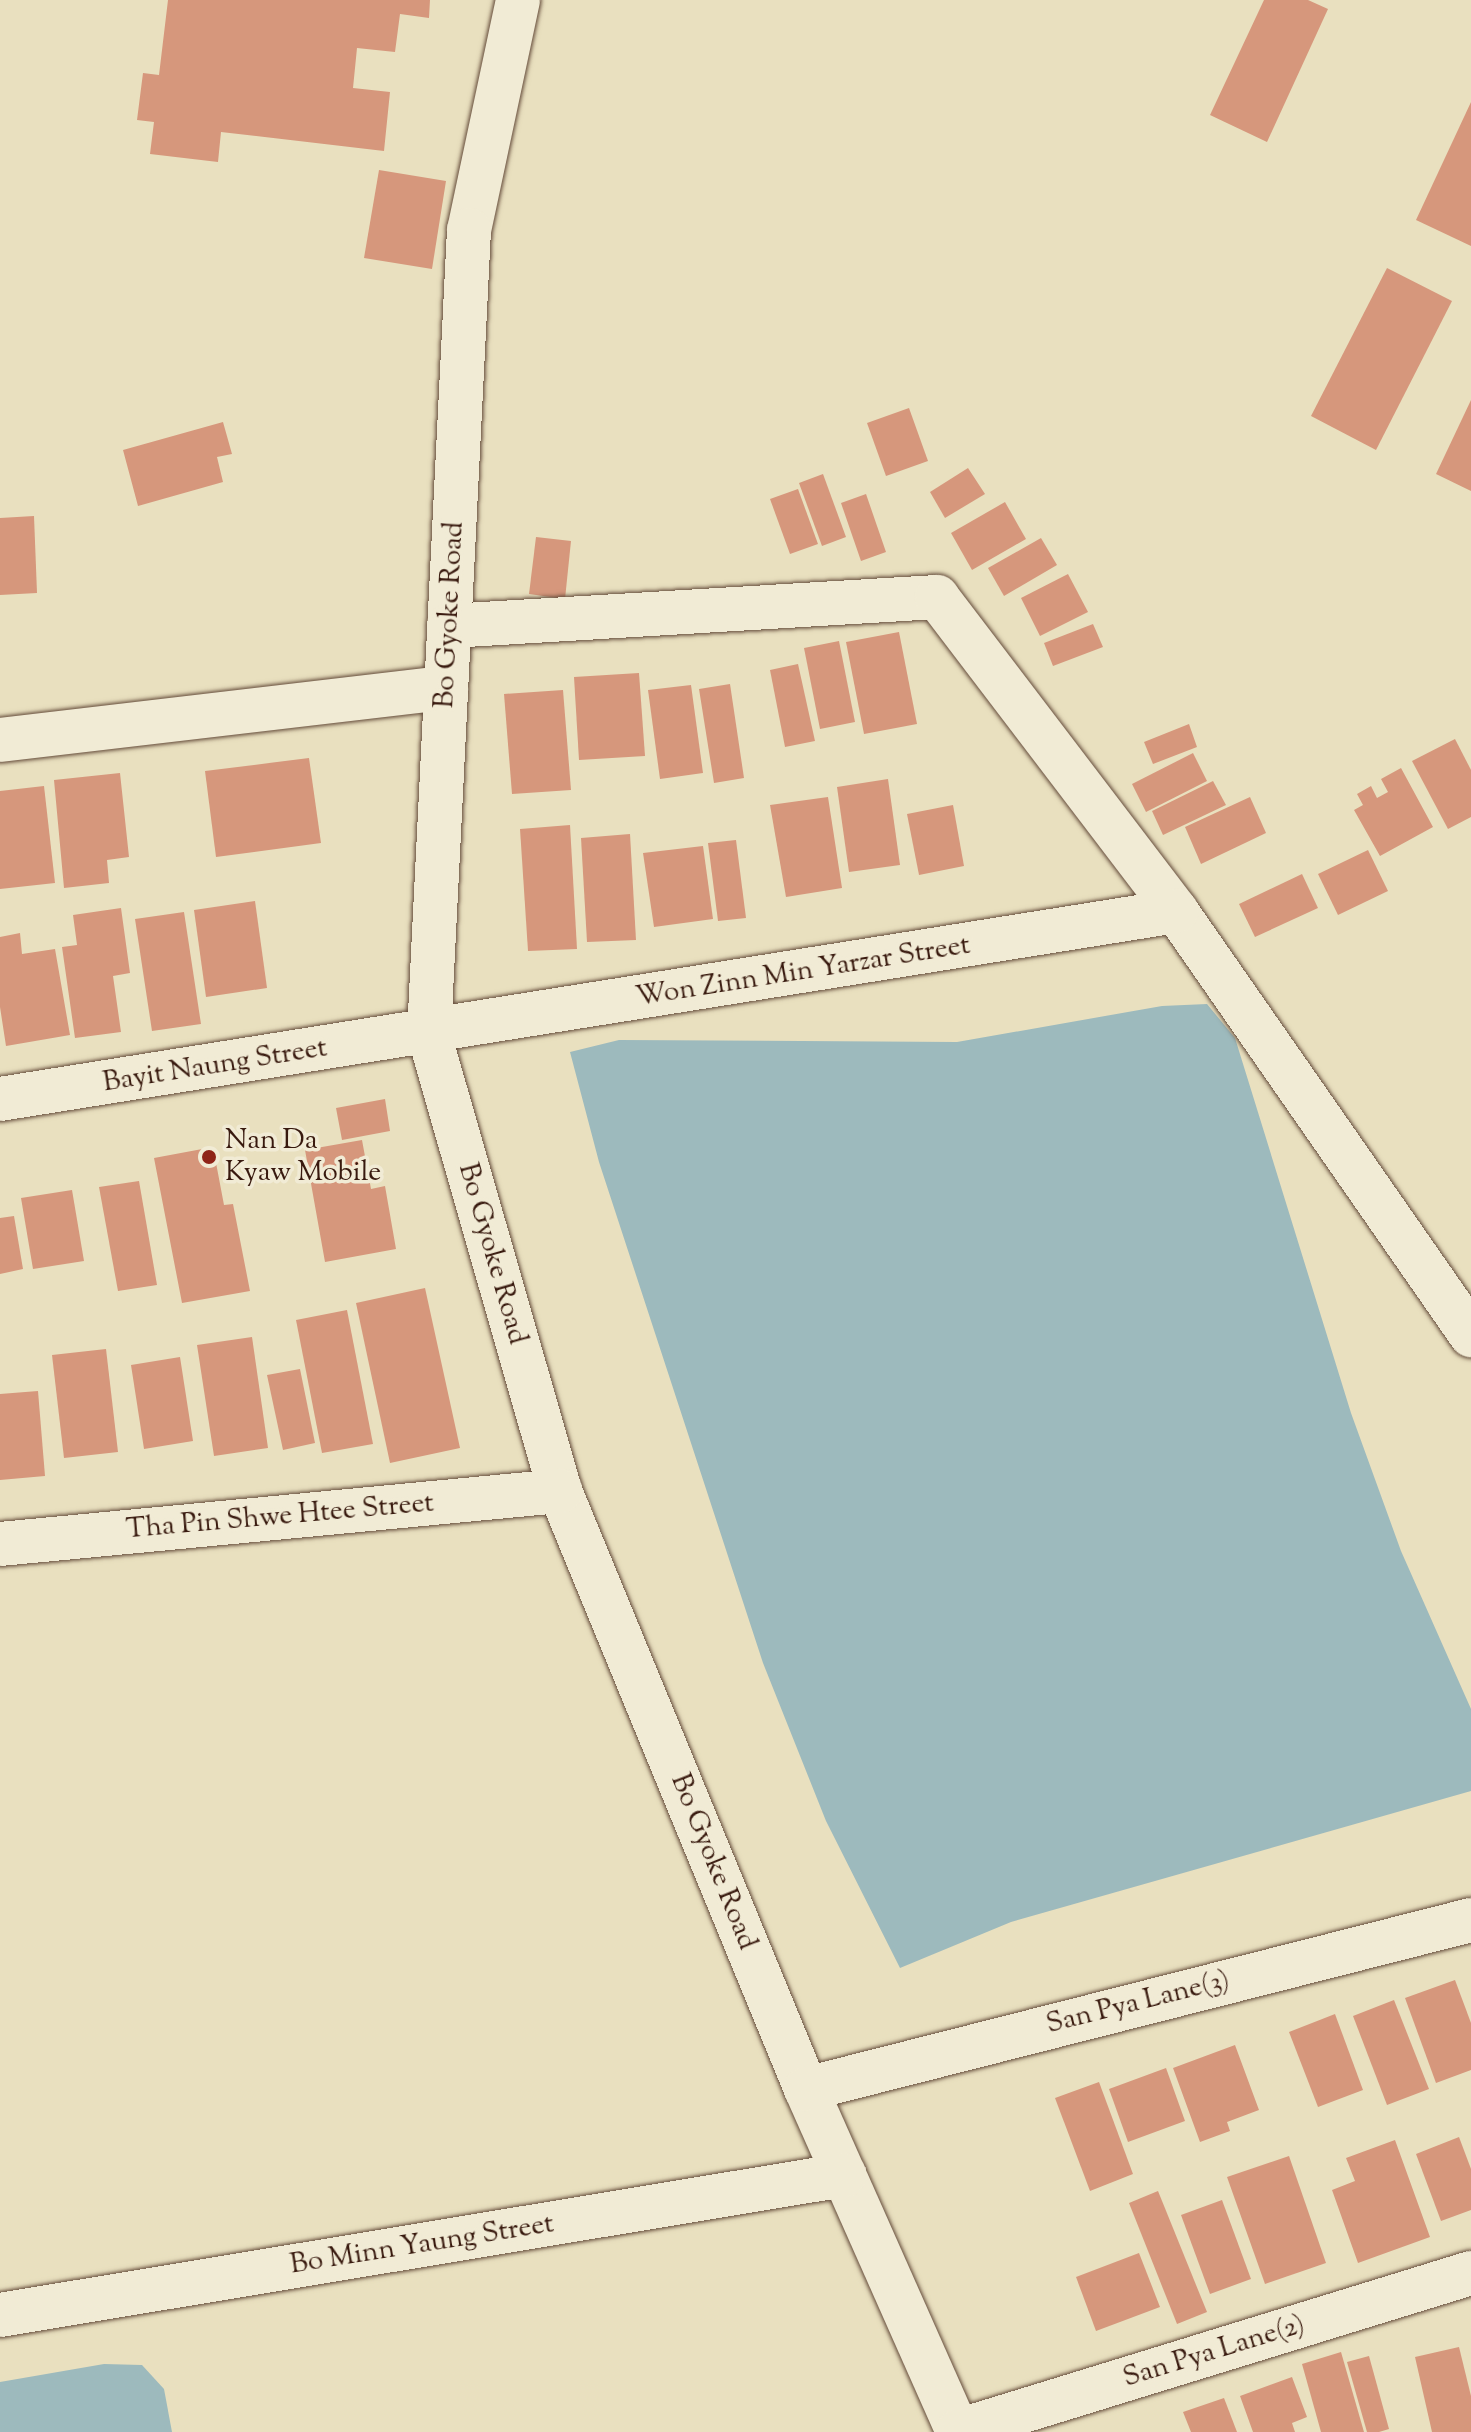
<!DOCTYPE html>
<style>
body{margin:0}
#map{position:relative;width:1471px;height:2432px;overflow:hidden;background:#e9e0bf;font-family:"Sorts Mill Goudy",serif}
div>[style]{position:absolute}
[style*='--x']{left:calc(var(--x)*1px);top:calc(var(--y)*1px);width:calc(var(--w)*1px);rotate:calc(var(--a)*1deg)}
.water>*{inset:0;background:#9dbabd}
.building>*{inset:0;background:#d6977c}
.roads{filter:drop-shadow(0 0 2px #644b3a) drop-shadow(0 0 2px #644b3a)}
.minor>*{height:44px;margin:-22px;padding:0 22px;transform-origin:22px;border-radius:22px;background:#f1ebd5}
.dots>*{width:22px;height:22px;translate:-50% -50%;box-sizing:border-box;border:4px solid #f1ebd5;border-radius:50%}
span{translate:-50% -50%;white-space:nowrap;text-align:center;line-height:1.15;-webkit-text-stroke:7px #f1ebd5;paint-order:stroke}
.street-label{font-size:28px;color:#38190e}
.poi-label{font-size:28px;color:#38190e}
.left{translate:0 -50%;text-align:left}
</style>
<div id="map">
<div class="water">
<div style="clip-path:polygon(1207px 1004px,1235px 1038px,1351px 1413px,1401px 1551px,1471px 1709px,1471px 1791px,1011px 1922px,900px 1968px,826px 1821px,763px 1663px,599px 1162px,570px 1052px,619px 1040px,957px 1042px,1162px 1006px)"></div>
<div style="clip-path:polygon(104px 2364px,142px 2365px,164px 2389px,172px 2432px,0 2432px,0 2382px)"></div>
</div>
<div class="building">
<div style="clip-path:polygon(168px 0,430px 0,429px 18px,400px 14px,395px 52px,357px 48px,353px 88px,390px 92px,384px 151px,221px 132px,218px 162px,150px 154px,154px 122px,137px 120px,143px 73px,159px 75px)"></div>
<div style="clip-path:polygon(1264px 0,1308px 0,1328px 9px,1267px 142px,1210px 115px)"></div>
<div style="clip-path:polygon(1471px 102px,1471px 246px,1416px 220px)"></div>
<div style="clip-path:polygon(379px 170px,446px 181px,432px 269px,364px 258px)"></div>
<div style="clip-path:polygon(1387px 268px,1452px 301px,1376px 450px,1311px 416px)"></div>
<div style="clip-path:polygon(1471px 400px,1471px 491px,1436px 474px)"></div>
<div style="clip-path:polygon(909px 408px,928px 461px,886px 476px,867px 423px)"></div>
<div style="clip-path:polygon(223px 422px,232px 454px,217px 457px,223px 482px,138px 506px,123px 450px)"></div>
<div style="clip-path:polygon(968px 468px,985px 494px,945px 518px,930px 492px)"></div>
<div style="clip-path:polygon(823px 474px,846px 537px,822px 546px,799px 483px)"></div>
<div style="clip-path:polygon(798px 489px,818px 544px,790px 554px,770px 499px)"></div>
<div style="clip-path:polygon(866px 494px,886px 552px,861px 561px,841px 503px)"></div>
<div style="clip-path:polygon(1005px 502px,1026px 539px,972px 570px,951px 533px)"></div>
<div style="clip-path:polygon(34px 516px,37px 593px,0 595px,0 518px)"></div>
<div style="clip-path:polygon(536px 537px,571px 541px,565px 599px,529px 594px)"></div>
<div style="clip-path:polygon(1041px 538px,1057px 565px,1004px 596px,988px 568px)"></div>
<div style="clip-path:polygon(1068px 574px,1088px 612px,1040px 636px,1021px 598px)"></div>
<div style="clip-path:polygon(1093px 624px,1103px 647px,1053px 666px,1044px 643px)"></div>
<div style="clip-path:polygon(899px 632px,917px 724px,864px 734px,846px 642px)"></div>
<div style="clip-path:polygon(839px 641px,855px 722px,820px 729px,804px 648px)"></div>
<div style="clip-path:polygon(798px 664px,815px 741px,785px 747px,770px 670px)"></div>
<div style="clip-path:polygon(639px 673px,645px 756px,579px 760px,574px 677px)"></div>
<div style="clip-path:polygon(730px 684px,744px 778px,714px 783px,699px 689px)"></div>
<div style="clip-path:polygon(691px 685px,703px 773px,660px 779px,648px 690px)"></div>
<div style="clip-path:polygon(563px 690px,571px 790px,512px 794px,504px 694px)"></div>
<div style="clip-path:polygon(1189px 724px,1197px 747px,1153px 764px,1144px 742px)"></div>
<div style="clip-path:polygon(1455px 739px,1471px 770px,1471px 817px,1448px 829px,1412px 761px)"></div>
<div style="clip-path:polygon(1193px 753px,1207px 781px,1146px 812px,1132px 784px)"></div>
<div style="clip-path:polygon(309px 758px,321px 843px,216px 857px,205px 771px)"></div>
<div style="clip-path:polygon(1401px 768px,1433px 827px,1380px 856px,1354px 810px,1363px 805px,1357px 794px,1371px 786px,1377px 798px,1388px 792px,1381px 779px)"></div>
<div style="clip-path:polygon(120px 773px,129px 857px,107px 860px,109px 883px,64px 888px,54px 780px)"></div>
<div style="clip-path:polygon(888px 779px,900px 865px,849px 872px,837px 787px)"></div>
<div style="clip-path:polygon(1213px 781px,1226px 805px,1163px 835px,1152px 811px)"></div>
<div style="clip-path:polygon(44px 786px,55px 883px,0 889px,0 791px)"></div>
<div style="clip-path:polygon(828px 797px,842px 888px,786px 897px,770px 805px)"></div>
<div style="clip-path:polygon(1250px 797px,1266px 833px,1201px 864px,1185px 827px)"></div>
<div style="clip-path:polygon(953px 805px,964px 866px,919px 875px,907px 814px)"></div>
<div style="clip-path:polygon(570px 825px,577px 949px,528px 951px,520px 829px)"></div>
<div style="clip-path:polygon(630px 834px,636px 940px,587px 942px,581px 838px)"></div>
<div style="clip-path:polygon(736px 840px,746px 918px,718px 921px,708px 843px)"></div>
<div style="clip-path:polygon(703px 846px,713px 919px,654px 927px,643px 853px)"></div>
<div style="clip-path:polygon(1368px 850px,1388px 891px,1338px 915px,1318px 874px)"></div>
<div style="clip-path:polygon(1302px 874px,1318px 908px,1255px 937px,1239px 904px)"></div>
<div style="clip-path:polygon(255px 901px,267px 988px,206px 997px,194px 910px)"></div>
<div style="clip-path:polygon(121px 908px,130px 973px,113px 976px,121px 1032px,75px 1038px,62px 947px,77px 945px,73px 915px)"></div>
<div style="clip-path:polygon(184px 912px,201px 1024px,152px 1031px,135px 919px)"></div>
<div style="clip-path:polygon(20px 933px,22px 954px,55px 949px,70px 1035px,6px 1046px,0 1007px,0 937px)"></div>
<div style="clip-path:polygon(385px 1099px,390px 1131px,342px 1140px,336px 1108px)"></div>
<div style="clip-path:polygon(362px 1140px,371px 1189px,385px 1186px,396px 1249px,325px 1262px,305px 1150px)"></div>
<div style="clip-path:polygon(213px 1147px,224px 1205px,233px 1204px,250px 1291px,182px 1303px,154px 1158px)"></div>
<div style="clip-path:polygon(139px 1181px,157px 1285px,118px 1291px,99px 1187px)"></div>
<div style="clip-path:polygon(72px 1190px,84px 1261px,33px 1269px,21px 1198px)"></div>
<div style="clip-path:polygon(14px 1216px,23px 1269px,0 1274px,0 1218px)"></div>
<div style="clip-path:polygon(425px 1288px,460px 1448px,390px 1463px,356px 1303px)"></div>
<div style="clip-path:polygon(347px 1310px,373px 1444px,322px 1453px,296px 1320px)"></div>
<div style="clip-path:polygon(252px 1337px,268px 1448px,214px 1456px,197px 1345px)"></div>
<div style="clip-path:polygon(106px 1349px,118px 1452px,64px 1458px,52px 1355px)"></div>
<div style="clip-path:polygon(180px 1357px,193px 1441px,144px 1449px,131px 1365px)"></div>
<div style="clip-path:polygon(300px 1369px,315px 1443px,283px 1450px,267px 1375px)"></div>
<div style="clip-path:polygon(38px 1391px,45px 1476px,0 1480px,0 1394px)"></div>
<div style="clip-path:polygon(1455px 1980px,1471px 2023px,1471px 2070px,1436px 2083px,1405px 1998px)"></div>
<div style="clip-path:polygon(1394px 2000px,1429px 2089px,1387px 2105px,1353px 2016px)"></div>
<div style="clip-path:polygon(1335px 2014px,1363px 2090px,1318px 2107px,1289px 2032px)"></div>
<div style="clip-path:polygon(1235px 2045px,1259px 2110px,1227px 2122px,1230px 2131px,1200px 2142px,1173px 2068px)"></div>
<div style="clip-path:polygon(1166px 2068px,1185px 2121px,1128px 2142px,1109px 2089px)"></div>
<div style="clip-path:polygon(1099px 2082px,1133px 2174px,1090px 2191px,1055px 2098px)"></div>
<div style="clip-path:polygon(1459px 2137px,1471px 2169px,1471px 2210px,1441px 2221px,1416px 2154px)"></div>
<div style="clip-path:polygon(1395px 2140px,1430px 2237px,1358px 2263px,1332px 2190px,1355px 2181px,1346px 2158px)"></div>
<div style="clip-path:polygon(1289px 2156px,1326px 2263px,1265px 2284px,1227px 2177px)"></div>
<div style="clip-path:polygon(1158px 2191px,1207px 2312px,1177px 2324px,1129px 2203px)"></div>
<div style="clip-path:polygon(1222px 2200px,1251px 2279px,1210px 2294px,1181px 2215px)"></div>
<div style="clip-path:polygon(1139px 2253px,1160px 2307px,1096px 2331px,1076px 2277px)"></div>
<div style="clip-path:polygon(1459px 2347px,1471px 2396px,1471px 2432px,1432px 2432px,1415px 2357px)"></div>
<div style="clip-path:polygon(1341px 2352px,1364px 2432px,1321px 2432px,1302px 2364px)"></div>
<div style="clip-path:polygon(1369px 2356px,1389px 2429px,1379px 2432px,1367px 2432px,1347px 2362px)"></div>
<div style="clip-path:polygon(1292px 2377px,1307px 2417px,1292px 2423px,1295px 2432px,1253px 2432px,1240px 2396px)"></div>
<div style="clip-path:polygon(1224px 2398px,1237px 2432px,1191px 2432px,1183px 2412px)"></div>
</div>
<div class="roads">
<div class="minor">
<div style="--x:518;--y:0;--w:235;--a:102"></div>
<div style="--x:469;--y:230;--w:805;--a:92.85"></div>
<div style="--x:429;--y:1034;--w:475;--a:74"></div>
<div style="--x:560;--y:1491;--w:647;--a:67.64"></div>
<div style="--x:806;--y:2089;--w:375;--a:66.1"></div>
<div style="--x:449;--y:626;--w:489;--a:-3.4"></div>
<div style="--x:937;--y:597;--w:395;--a:52.7"></div>
<div style="--x:1176;--y:911;--w:517;--a:55.17"></div>
<div style="--x:0;--y:740;--w:449;--a:-6.7"></div>
<div style="--x:0;--y:1099;--w:1191;--a:-9.08"></div>
<div style="--x:0;--y:1544;--w:563;--a:-5.41"></div>
<div style="--x:806;--y:2089;--w:686;--a:-14.26"></div>
<div style="--x:0;--y:2315;--w:856;--a:-9.42"></div>
<div style="--x:958;--y:2431;--w:537;--a:-17.12"></div>
</div>
</div>
<div class="dots">
<div style="left:209px;top:1157px;background:#8f2418"></div>
</div>
<div class="street-label">
<span style="left:450px;top:615px;rotate:-87deg">Bo Gyoke Road</span>
<span style="left:803px;top:972px;rotate:-9deg">Won Zinn Min Yarzar Street</span>
<span style="left:215px;top:1066px;rotate:-9deg">Bayit Naung Street</span>
<span style="left:492px;top:1254px;rotate:74deg">Bo Gyoke Road</span>
<span style="left:280px;top:1517px;rotate:-5deg">Tha Pin Shwe Htee Street</span>
<span style="left:713px;top:1862px;rotate:68deg">Bo Gyoke Road</span>
<span style="left:1138px;top:2003px;rotate:-14deg">San Pya Lane(3)</span>
<span style="left:422px;top:2245px;rotate:-9deg">Bo Minn Yaung Street</span>
<span style="left:1214px;top:2352px;rotate:-17deg">San Pya Lane(2)</span>
</div>
<div class="poi-label">
<span class="left" style="left:225px;top:1157px">Nan Da<br>Kyaw Mobile</span>
</div>
</div>
